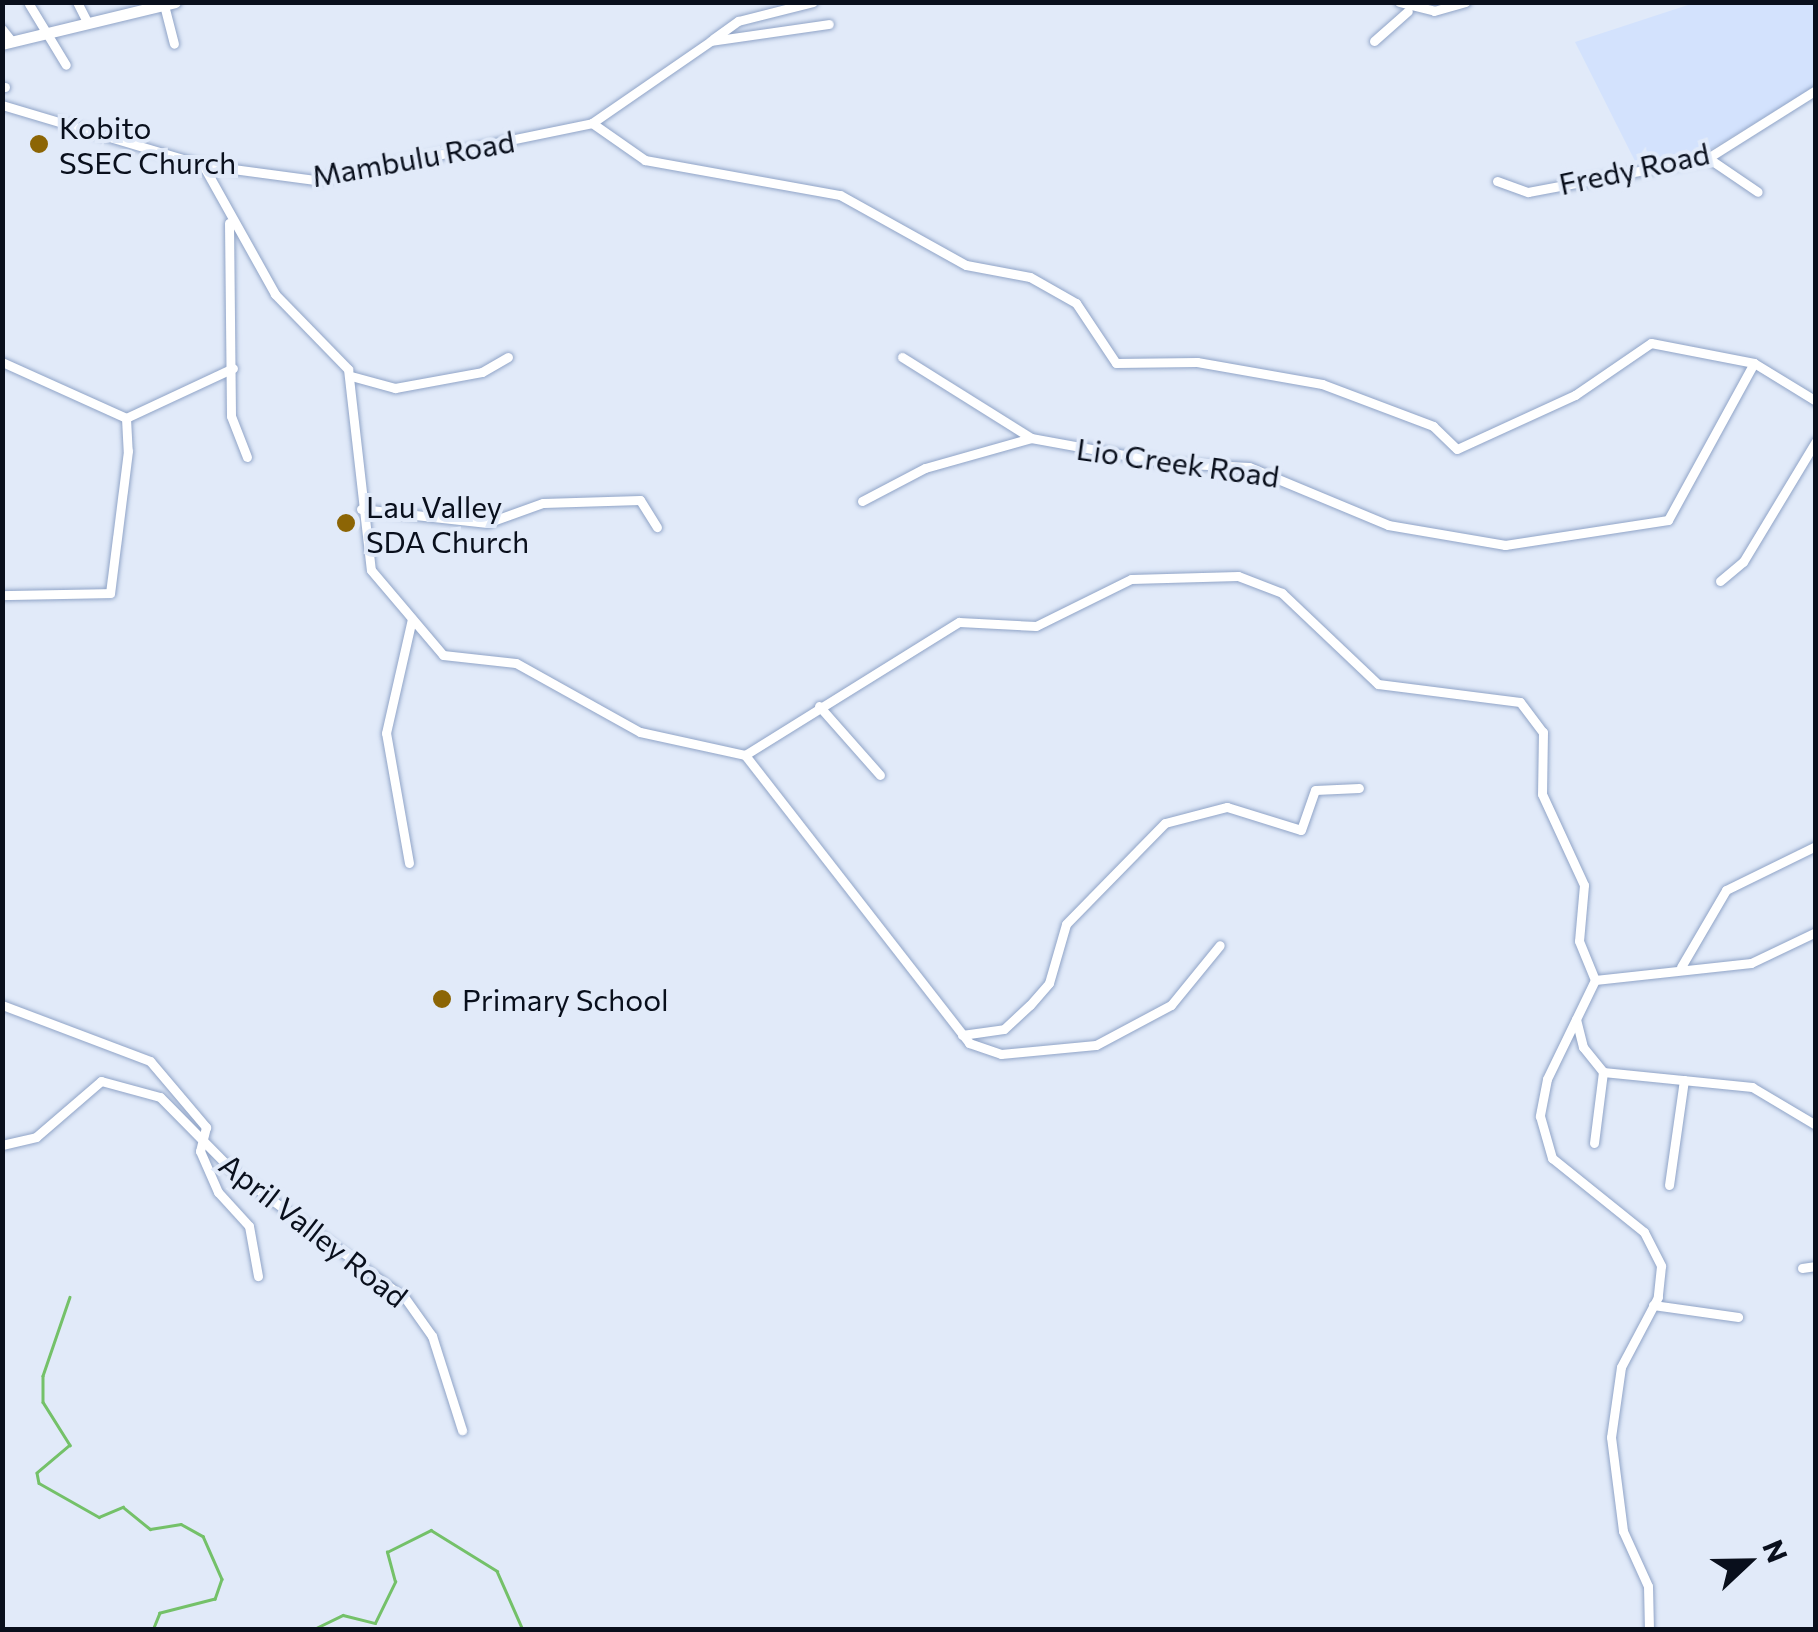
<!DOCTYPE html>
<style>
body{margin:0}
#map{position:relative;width:1818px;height:1632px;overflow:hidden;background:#e1eaf9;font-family:Commissioner,sans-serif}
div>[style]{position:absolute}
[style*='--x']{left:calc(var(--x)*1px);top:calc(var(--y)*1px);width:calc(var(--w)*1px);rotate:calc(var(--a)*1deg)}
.built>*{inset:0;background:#d3e2fd}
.stream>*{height:2.5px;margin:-1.25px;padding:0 1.25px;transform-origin:1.25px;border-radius:1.25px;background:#74c169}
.roads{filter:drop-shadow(0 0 2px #90a4c7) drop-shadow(0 0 2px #90a4c7)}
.minor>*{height:9px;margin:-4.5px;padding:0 4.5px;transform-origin:4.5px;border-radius:4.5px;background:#fff}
.tertiary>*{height:11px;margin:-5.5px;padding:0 5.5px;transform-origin:5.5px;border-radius:5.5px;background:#fff}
.dots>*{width:28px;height:28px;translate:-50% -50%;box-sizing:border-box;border:5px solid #e1eaf9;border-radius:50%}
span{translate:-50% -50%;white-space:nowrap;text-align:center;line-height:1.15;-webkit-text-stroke:8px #e1eaf9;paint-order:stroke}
.poi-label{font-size:30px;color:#090f1c}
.left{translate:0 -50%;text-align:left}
.street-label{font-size:30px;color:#090f1c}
.frame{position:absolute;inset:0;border:5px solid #090f1c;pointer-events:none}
.north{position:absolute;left:1698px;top:1512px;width:100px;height:100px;-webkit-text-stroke:8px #e1eaf9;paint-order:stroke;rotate:68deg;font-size:28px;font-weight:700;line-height:40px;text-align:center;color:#090f1c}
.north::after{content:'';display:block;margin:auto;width:35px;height:45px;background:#090f1c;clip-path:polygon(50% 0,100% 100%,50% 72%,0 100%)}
</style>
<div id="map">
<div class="built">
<div style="clip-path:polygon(1694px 3px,1815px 3px,1815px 87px,1706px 152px,1636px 163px,1575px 42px)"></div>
</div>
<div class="stream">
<div style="--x:70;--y:1297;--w:83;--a:108.9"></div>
<div style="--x:43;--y:1376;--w:26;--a:90"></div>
<div style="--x:43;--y:1402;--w:51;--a:57.9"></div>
<div style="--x:70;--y:1445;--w:43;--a:139.7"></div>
<div style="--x:37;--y:1473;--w:10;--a:79"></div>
<div style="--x:39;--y:1483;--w:69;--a:29.5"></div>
<div style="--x:99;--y:1517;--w:26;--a:-23"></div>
<div style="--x:123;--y:1507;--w:35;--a:39"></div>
<div style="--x:150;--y:1529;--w:31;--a:-9"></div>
<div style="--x:181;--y:1524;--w:25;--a:29"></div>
<div style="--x:203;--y:1536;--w:47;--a:66.2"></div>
<div style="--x:222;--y:1579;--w:21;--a:109"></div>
<div style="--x:215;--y:1599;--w:57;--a:165.7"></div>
<div style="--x:160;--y:1613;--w:18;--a:112"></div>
<div style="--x:312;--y:1630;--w:34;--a:-26"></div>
<div style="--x:343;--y:1615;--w:33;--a:14"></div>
<div style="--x:375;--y:1623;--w:46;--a:-64"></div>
<div style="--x:395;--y:1582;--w:31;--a:-105"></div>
<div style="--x:387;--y:1552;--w:49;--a:-26.6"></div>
<div style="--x:431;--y:1530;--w:78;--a:31.8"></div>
<div style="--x:497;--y:1571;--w:64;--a:66.2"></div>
</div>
<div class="roads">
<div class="minor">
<div style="--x:77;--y:2;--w:22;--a:63"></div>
<div style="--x:1399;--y:2;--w:36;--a:14"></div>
<div style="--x:1434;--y:11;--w:33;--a:-16"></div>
<div style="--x:29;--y:4;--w:71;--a:58.8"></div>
<div style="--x:164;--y:5;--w:40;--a:75.6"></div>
<div style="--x:2;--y:29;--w:16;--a:52"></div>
<div style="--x:713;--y:39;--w:31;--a:-36"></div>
<div style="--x:738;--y:21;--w:77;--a:-14.2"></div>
<div style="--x:1374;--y:41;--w:45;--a:-41.4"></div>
<div style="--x:2;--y:87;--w:3;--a:0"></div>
<div style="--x:2;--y:105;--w:210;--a:16.6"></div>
<div style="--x:203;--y:165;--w:113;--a:7.6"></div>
<div style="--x:315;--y:180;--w:283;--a:-11.6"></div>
<div style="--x:592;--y:123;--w:145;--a:-34.6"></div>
<div style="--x:711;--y:41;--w:119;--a:-8.2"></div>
<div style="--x:592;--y:123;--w:65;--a:34.9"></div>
<div style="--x:645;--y:160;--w:198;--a:10.2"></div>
<div style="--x:840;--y:195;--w:144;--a:29.1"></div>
<div style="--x:966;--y:265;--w:65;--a:10.6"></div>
<div style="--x:1030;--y:277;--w:53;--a:29.5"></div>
<div style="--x:1076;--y:303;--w:72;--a:56.3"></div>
<div style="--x:1116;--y:363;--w:81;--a:-0.7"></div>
<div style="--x:1197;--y:362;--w:127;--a:10"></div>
<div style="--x:1322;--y:384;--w:119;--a:20.7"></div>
<div style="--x:1433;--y:426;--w:33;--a:44"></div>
<div style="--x:1457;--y:449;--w:130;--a:-24.6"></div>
<div style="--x:1575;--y:395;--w:92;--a:-34.4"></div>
<div style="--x:1651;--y:343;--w:105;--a:11"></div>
<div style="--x:1754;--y:363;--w:73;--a:31.5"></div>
<div style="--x:1708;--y:158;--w:60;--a:34.2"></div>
<div style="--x:203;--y:165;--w:148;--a:60.8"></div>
<div style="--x:275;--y:294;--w:105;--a:45.8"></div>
<div style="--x:348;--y:369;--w:202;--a:83.5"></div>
<div style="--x:371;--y:570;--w:111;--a:49.7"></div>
<div style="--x:443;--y:655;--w:73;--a:6.3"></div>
<div style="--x:516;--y:663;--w:142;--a:29.1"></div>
<div style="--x:640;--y:732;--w:107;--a:12.4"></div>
<div style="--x:745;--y:755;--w:252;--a:-31.9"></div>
<div style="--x:959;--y:622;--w:77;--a:3"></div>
<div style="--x:1036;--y:626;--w:106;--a:-26.3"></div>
<div style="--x:1131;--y:579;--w:107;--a:-1.6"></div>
<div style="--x:1238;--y:576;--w:47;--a:21.1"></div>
<div style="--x:1282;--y:593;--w:132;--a:43.5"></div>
<div style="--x:1378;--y:684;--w:143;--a:7.2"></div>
<div style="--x:1520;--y:702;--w:38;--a:53"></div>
<div style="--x:1543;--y:732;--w:62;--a:90.9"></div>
<div style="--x:1542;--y:794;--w:100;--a:65.2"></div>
<div style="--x:1584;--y:885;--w:56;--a:95.1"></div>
<div style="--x:1579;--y:941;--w:42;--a:67.7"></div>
<div style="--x:1497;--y:181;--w:33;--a:20"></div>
<div style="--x:1528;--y:192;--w:183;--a:-10.7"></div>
<div style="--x:1708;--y:158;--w:128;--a:-32.2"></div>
<div style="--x:229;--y:223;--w:193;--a:89.4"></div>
<div style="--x:231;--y:416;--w:44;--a:68.7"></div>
<div style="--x:902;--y:357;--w:152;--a:32.1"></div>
<div style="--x:1031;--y:438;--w:139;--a:10.3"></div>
<div style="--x:1168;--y:463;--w:81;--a:2.8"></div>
<div style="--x:1249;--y:467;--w:151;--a:22.6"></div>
<div style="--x:1388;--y:525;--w:119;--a:9.7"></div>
<div style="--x:1505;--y:545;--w:165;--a:-8.7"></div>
<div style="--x:1668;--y:520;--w:179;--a:-61.3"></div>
<div style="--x:2;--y:362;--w:136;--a:24.3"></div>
<div style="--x:126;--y:418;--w:33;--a:87"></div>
<div style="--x:128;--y:451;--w:143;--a:97.2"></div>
<div style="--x:110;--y:593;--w:108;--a:178.9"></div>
<div style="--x:351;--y:376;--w:46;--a:15.3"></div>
<div style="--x:395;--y:388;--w:88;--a:-10.4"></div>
<div style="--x:482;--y:372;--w:30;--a:-30"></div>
<div style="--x:126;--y:418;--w:118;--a:-25"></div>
<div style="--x:862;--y:501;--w:71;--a:-27.6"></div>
<div style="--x:925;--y:468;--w:110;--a:-15.8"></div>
<div style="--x:361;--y:509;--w:127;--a:6.3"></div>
<div style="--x:487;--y:523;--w:59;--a:-19.7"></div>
<div style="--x:543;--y:503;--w:97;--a:-1.8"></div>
<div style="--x:640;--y:500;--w:32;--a:58"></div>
<div style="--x:1720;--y:581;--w:30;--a:-40"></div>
<div style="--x:1743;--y:562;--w:141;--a:-58.9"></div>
<div style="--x:819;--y:706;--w:92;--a:48.5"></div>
<div style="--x:745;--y:755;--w:365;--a:52.1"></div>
<div style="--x:969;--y:1043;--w:34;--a:19"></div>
<div style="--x:1001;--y:1054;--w:95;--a:-5.4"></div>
<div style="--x:1096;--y:1045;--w:85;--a:-28.1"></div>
<div style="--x:1171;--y:1005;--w:77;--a:-50.8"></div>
<div style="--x:409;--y:863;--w:132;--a:-100"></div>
<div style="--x:386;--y:733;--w:117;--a:-77.2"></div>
<div style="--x:1681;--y:967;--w:89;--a:-59.7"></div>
<div style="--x:1726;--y:890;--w:100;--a:-26.1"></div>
<div style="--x:1595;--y:980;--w:110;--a:115.9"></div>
<div style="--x:1547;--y:1079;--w:38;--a:101"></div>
<div style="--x:1540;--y:1116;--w:44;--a:74.1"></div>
<div style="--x:1552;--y:1158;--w:118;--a:38.8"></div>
<div style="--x:1644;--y:1232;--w:38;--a:63"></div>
<div style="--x:1661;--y:1266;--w:31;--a:96"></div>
<div style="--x:1658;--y:1297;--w:79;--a:117.9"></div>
<div style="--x:1621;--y:1367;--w:71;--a:98.1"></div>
<div style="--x:1611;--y:1437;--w:95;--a:82.7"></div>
<div style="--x:1623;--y:1531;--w:60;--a:65.6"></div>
<div style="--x:1648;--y:1586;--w:44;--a:88.7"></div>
<div style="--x:1595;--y:980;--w:157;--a:-6.2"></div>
<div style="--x:1751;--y:963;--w:72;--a:-25.5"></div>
<div style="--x:2;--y:1005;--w:158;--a:20.7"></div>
<div style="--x:150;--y:1061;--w:87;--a:49.7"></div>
<div style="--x:206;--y:1127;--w:25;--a:104"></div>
<div style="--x:200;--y:1151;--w:45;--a:66.3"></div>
<div style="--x:218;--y:1192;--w:46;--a:47.6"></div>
<div style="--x:249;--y:1226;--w:51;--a:79.8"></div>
<div style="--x:1576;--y:1019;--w:29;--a:76"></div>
<div style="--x:1583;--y:1047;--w:32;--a:51"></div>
<div style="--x:1603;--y:1072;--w:150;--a:5.7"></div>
<div style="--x:1752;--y:1087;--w:74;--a:30.7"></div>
<div style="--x:962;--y:1035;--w:42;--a:-8.1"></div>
<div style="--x:1004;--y:1029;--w:35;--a:-43"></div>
<div style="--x:1030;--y:1005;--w:29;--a:-49"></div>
<div style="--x:1049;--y:983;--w:61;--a:-73.9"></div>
<div style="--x:1066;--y:924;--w:141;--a:-45.6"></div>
<div style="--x:1165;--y:823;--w:64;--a:-14.5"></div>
<div style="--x:1227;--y:807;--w:77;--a:17.3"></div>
<div style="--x:1301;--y:830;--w:42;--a:-70.7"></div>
<div style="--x:1315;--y:790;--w:44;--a:-2.6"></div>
<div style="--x:1594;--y:1143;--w:72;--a:-82.8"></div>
<div style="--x:2;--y:1145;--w:35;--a:-13"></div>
<div style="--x:36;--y:1137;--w:86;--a:-40.7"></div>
<div style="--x:101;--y:1081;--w:61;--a:15.2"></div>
<div style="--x:160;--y:1097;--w:105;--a:45.4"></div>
<div style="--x:234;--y:1172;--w:212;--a:36.4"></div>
<div style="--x:405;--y:1298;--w:47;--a:54.6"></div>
<div style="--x:432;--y:1336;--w:99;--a:72.3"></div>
<div style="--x:1669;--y:1185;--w:106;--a:-81.9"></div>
<div style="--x:1802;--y:1268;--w:14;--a:-8"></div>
<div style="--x:1653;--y:1305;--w:86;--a:8"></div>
</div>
<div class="tertiary">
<div style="--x:2;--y:44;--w:178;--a:-13.6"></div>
</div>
</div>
<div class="dots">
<div style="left:39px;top:144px;background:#8c6505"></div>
<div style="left:346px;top:523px;background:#8c6505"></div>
<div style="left:442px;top:999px;background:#8c6505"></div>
</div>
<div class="poi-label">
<span class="left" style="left:59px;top:144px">Kobito<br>SSEC Church</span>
<span class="left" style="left:366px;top:523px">Lau Valley<br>SDA Church</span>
<span class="left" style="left:462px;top:999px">Primary School</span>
</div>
<div class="street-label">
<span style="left:413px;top:158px;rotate:-10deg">Mambulu Road</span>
<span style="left:1634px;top:168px;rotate:-12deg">Fredy Road</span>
<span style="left:1178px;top:462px;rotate:8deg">Lio Creek Road</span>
<span style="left:314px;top:1230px;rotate:38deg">April Valley Road</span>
</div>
<div class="frame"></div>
<div class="north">N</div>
</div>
